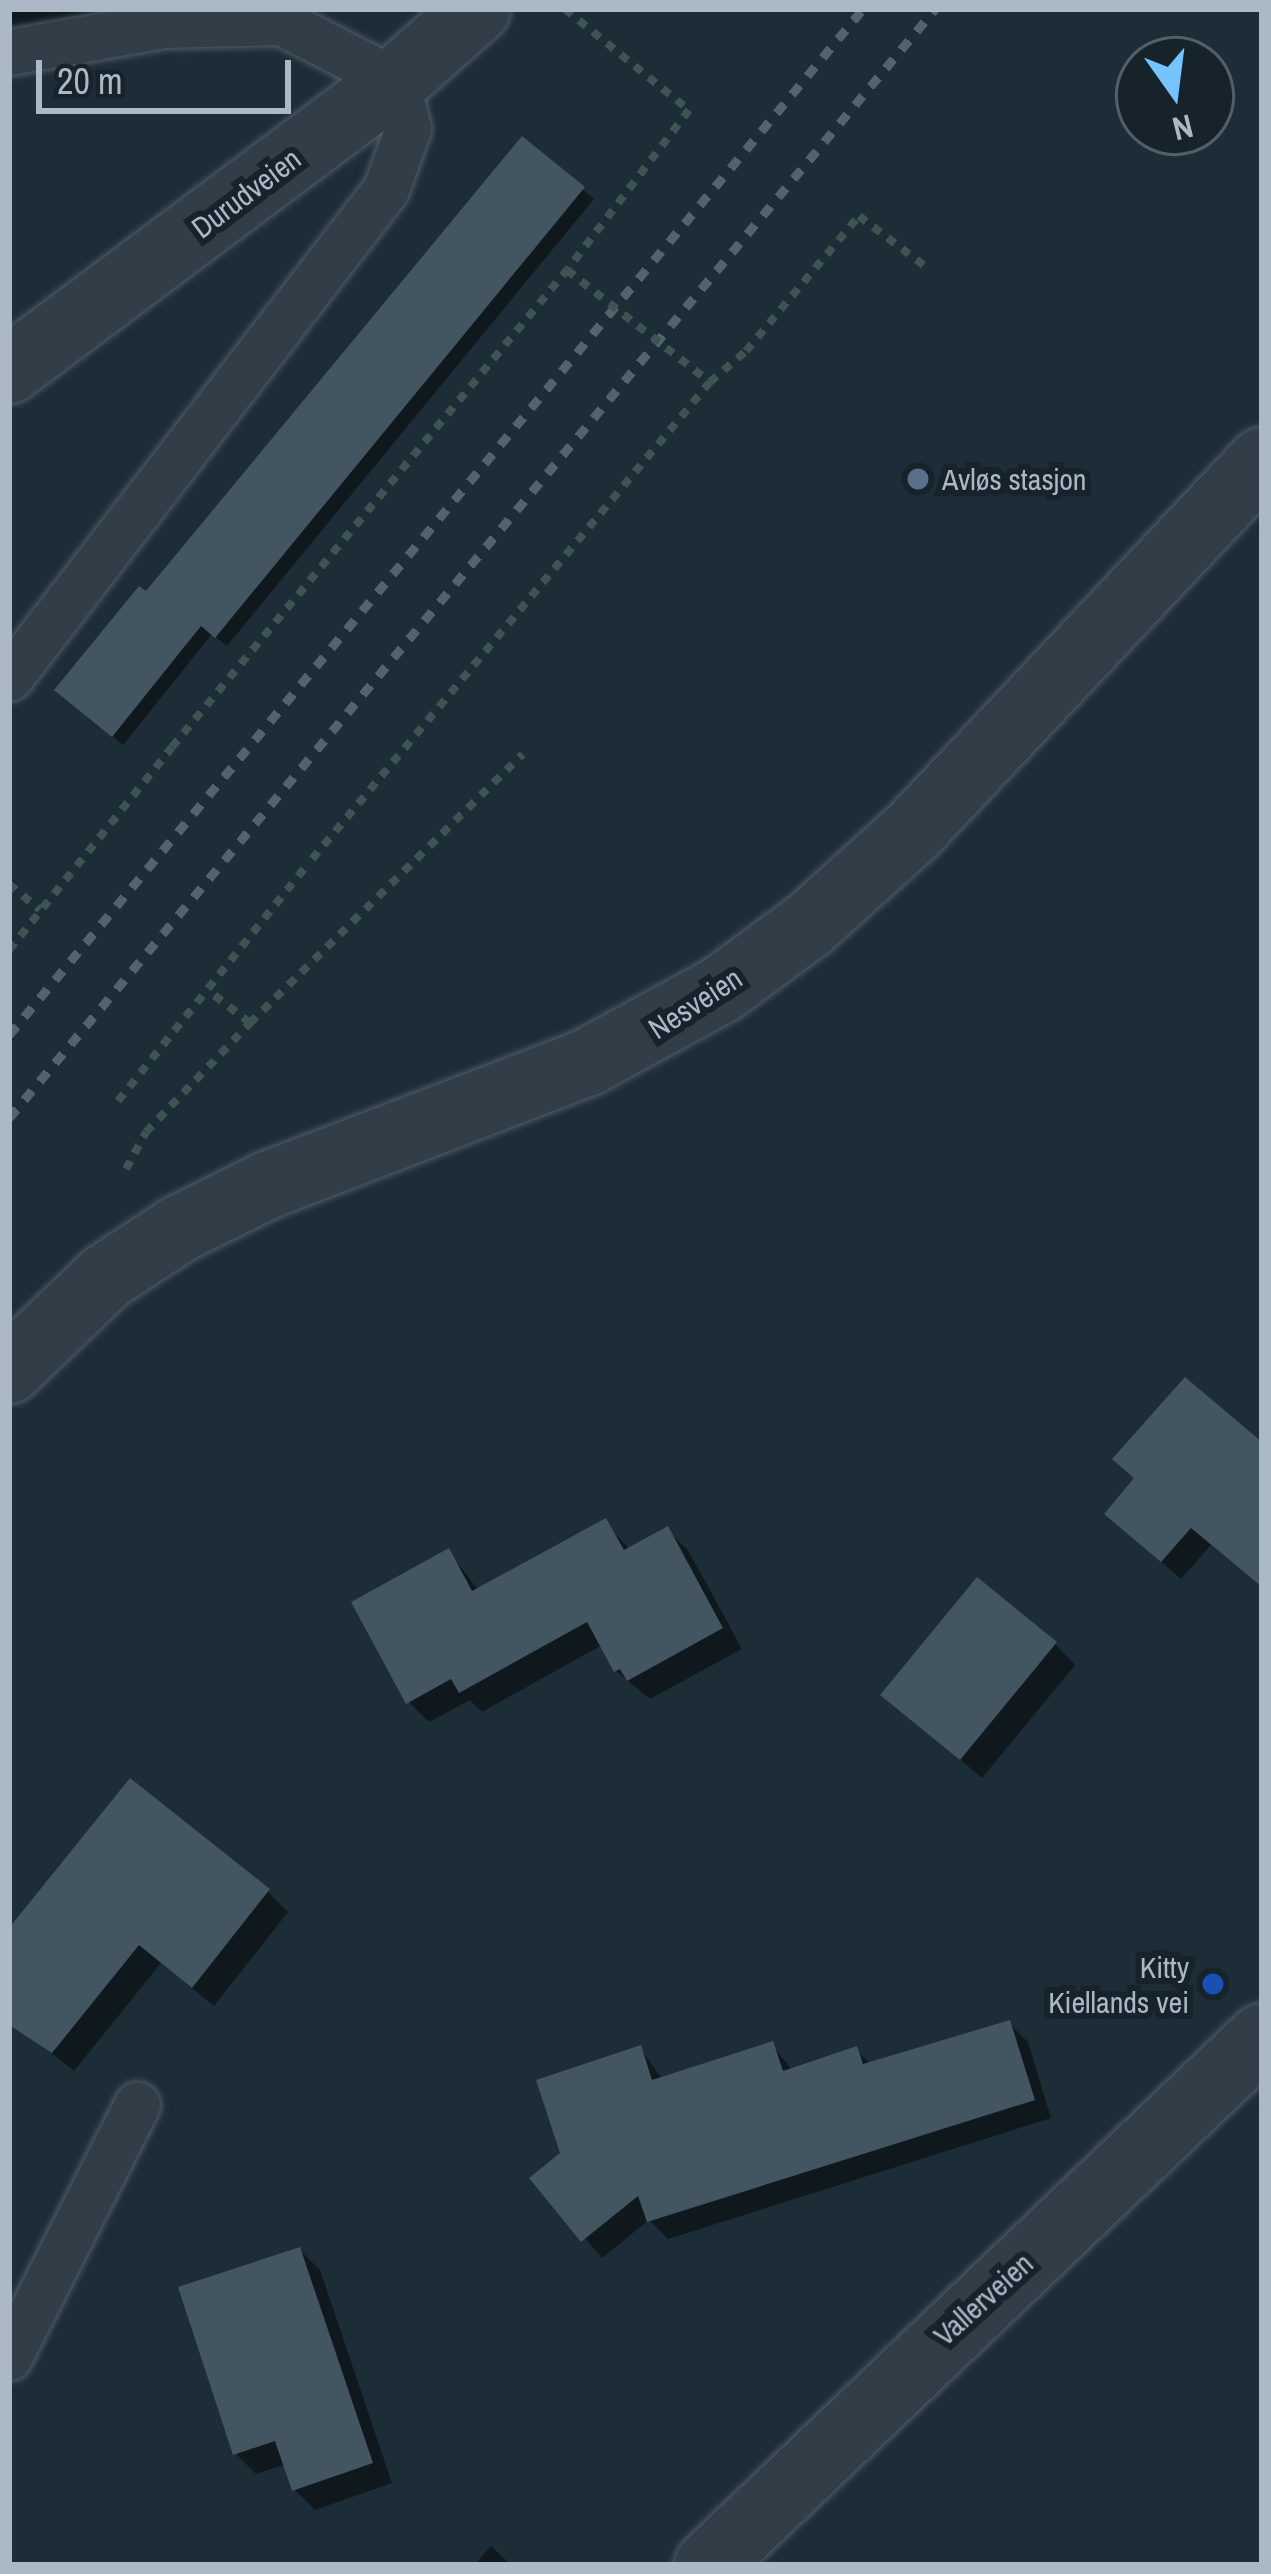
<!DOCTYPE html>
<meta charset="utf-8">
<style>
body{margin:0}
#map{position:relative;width:1271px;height:2574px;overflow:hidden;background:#1d2d37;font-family:"Archivo Narrow",sans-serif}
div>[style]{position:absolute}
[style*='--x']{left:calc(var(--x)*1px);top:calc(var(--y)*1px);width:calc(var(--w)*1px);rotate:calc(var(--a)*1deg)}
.shadow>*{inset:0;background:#0007}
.building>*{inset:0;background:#435561}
.path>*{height:8px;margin-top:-4px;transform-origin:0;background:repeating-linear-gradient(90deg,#3d5453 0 9px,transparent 0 18px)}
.roads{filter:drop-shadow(0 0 3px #4e5c65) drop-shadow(0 0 3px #4e5c65)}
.service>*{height:45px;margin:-22.5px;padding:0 22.5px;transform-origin:22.5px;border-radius:22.5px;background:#313e47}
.minor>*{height:66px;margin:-33px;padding:0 33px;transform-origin:33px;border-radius:33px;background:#313e47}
.tertiary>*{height:66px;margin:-33px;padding:0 33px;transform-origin:33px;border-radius:33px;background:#313e47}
.rail>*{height:9px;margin-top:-4.5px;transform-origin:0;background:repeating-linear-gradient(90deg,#52636f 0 12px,transparent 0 24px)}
.path-bridge>*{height:8px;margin-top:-4px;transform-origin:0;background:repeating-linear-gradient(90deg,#3d5453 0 9px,transparent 0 18px)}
.dots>*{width:33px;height:33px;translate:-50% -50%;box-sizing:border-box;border:6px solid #17232b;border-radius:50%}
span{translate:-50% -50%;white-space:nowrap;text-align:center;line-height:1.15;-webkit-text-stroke:12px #17232b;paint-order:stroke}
.street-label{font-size:30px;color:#aab9c5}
.poi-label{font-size:30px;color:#aab9c5}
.left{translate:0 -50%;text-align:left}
.right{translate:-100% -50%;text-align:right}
.frame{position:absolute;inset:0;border:12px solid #aab9c5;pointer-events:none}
.north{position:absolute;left:1115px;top:36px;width:120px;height:120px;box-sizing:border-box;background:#17232b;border:3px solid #525f69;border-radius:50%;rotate:166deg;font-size:33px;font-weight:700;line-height:48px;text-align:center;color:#aab9c5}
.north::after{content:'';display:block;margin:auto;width:42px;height:54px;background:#75c4ff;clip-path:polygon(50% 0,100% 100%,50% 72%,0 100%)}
.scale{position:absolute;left:36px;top:60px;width:255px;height:54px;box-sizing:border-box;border:6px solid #aab9c5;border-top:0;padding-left:15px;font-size:36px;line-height:42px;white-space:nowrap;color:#aab9c5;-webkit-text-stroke:9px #17232b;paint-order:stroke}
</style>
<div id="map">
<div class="shadow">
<div style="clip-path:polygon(9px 9px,204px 9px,9px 37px)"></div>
<div style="clip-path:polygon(522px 140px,594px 199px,227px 646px,212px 634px,123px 745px,68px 700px)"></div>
<div style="clip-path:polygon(1262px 1450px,1262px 1587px,1211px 1545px,1181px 1579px,1127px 1532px)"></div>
<div style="clip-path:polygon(605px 1522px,630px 1550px,667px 1530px,688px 1550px,742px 1649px,650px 1699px,616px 1671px,602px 1645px,482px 1712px,470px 1700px,429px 1722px,409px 1702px,449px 1552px,479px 1591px)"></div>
<div style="clip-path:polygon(1055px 1644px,1075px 1665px,982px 1778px,884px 1695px)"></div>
<div style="clip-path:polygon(268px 1892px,288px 1912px,214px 2006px,161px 1963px,74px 2071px,9px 2019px,9px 1935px)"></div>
<div style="clip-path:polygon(1009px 2023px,1028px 2042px,1051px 2118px,668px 2239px,649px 2220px,602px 2258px,533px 2178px,563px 2154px,640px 2048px,663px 2080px,772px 2045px,793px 2071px,856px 2050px,871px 2065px)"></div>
<div style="clip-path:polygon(300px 2250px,320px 2270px,392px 2483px,315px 2510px,294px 2489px,286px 2464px,256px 2474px,235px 2453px)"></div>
<div style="clip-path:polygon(491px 2546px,511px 2565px,474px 2565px)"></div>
</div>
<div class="building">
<div style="clip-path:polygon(522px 136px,585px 187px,215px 638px,201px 626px,112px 737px,54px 690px,139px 586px,146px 591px)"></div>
<div style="clip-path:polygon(1185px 1377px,1262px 1442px,1262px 1587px,1191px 1528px,1161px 1562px,1104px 1514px,1134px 1478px,1112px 1459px)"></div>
<div style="clip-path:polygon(606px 1518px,624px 1550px,668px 1526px,723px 1628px,627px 1681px,620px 1669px,614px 1672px,587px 1622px,459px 1693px,451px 1679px,406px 1704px,351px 1602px,449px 1548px,472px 1591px)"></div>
<div style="clip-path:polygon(977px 1577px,1057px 1642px,960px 1760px,880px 1695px)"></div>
<div style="clip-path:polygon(130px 1778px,270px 1889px,192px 1988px,139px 1945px,52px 2053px,9px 2025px,9px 1928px)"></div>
<div style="clip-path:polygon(1010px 2020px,1035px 2100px,647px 2222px,638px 2196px,581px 2242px,529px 2178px,560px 2153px,536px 2080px,641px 2045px,652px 2080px,773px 2041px,783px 2071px,857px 2046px,863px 2064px)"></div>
<div style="clip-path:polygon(300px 2247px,373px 2463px,292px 2491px,275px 2441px,233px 2455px,178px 2287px)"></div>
</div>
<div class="path">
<div style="--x:565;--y:9;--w:160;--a:39.2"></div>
<div style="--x:689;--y:110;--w:201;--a:127.3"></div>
<div style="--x:710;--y:382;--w:48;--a:-40.7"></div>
<div style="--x:746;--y:351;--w:176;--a:-50.1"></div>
<div style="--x:859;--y:216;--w:89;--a:37.3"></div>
<div style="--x:9;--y:884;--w:40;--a:40"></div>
<div style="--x:9;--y:950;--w:260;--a:-51.2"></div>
<div style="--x:250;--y:1023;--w:383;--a:-44.6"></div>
<div style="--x:118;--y:1101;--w:304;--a:-51.3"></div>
<div style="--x:126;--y:1169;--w:42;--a:-61.6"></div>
<div style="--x:146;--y:1132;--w:151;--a:-46.3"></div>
<div style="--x:250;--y:1023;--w:52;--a:-142"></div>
</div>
<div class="roads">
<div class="service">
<div style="--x:9;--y:52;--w:157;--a:-9.9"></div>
<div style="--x:164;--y:25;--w:117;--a:-1.5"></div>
<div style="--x:281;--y:22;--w:129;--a:27.2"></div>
<div style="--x:396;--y:81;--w:49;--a:75.7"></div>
<div style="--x:408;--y:128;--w:65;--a:109.8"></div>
<div style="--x:386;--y:189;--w:617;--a:127.63"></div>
<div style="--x:9;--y:2357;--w:283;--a:-63.1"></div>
</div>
<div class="minor">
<div style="--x:9;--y:370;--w:483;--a:-36.8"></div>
<div style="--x:396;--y:81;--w:108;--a:-41.6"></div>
<div style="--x:708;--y:2565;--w:765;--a:-43.62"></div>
</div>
<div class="tertiary">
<div style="--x:9;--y:1370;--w:134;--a:-43.8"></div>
<div style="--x:106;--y:1277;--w:87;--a:-33.3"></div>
<div style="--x:179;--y:1229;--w:99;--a:-26.3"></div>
<div style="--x:268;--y:1185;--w:343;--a:-21"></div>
<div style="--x:588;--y:1062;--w:153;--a:-28.6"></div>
<div style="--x:722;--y:989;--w:109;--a:-36.5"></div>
<div style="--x:810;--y:924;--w:140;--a:-42.1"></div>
<div style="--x:914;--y:830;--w:507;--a:-46.68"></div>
</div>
</div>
<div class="rail">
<div style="--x:9;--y:1035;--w:1335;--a:-50.23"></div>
<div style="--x:9;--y:1118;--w:1445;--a:-50.14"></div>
</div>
<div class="path-bridge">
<div style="--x:172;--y:747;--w:619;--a:-50.37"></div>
<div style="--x:567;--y:270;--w:182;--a:38.1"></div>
<div style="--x:710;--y:382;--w:628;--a:129.83"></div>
</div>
<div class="dots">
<div style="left:918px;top:479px;background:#5c6f8a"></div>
<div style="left:1213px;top:1984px;background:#1a4fb4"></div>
</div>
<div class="street-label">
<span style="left:246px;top:193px;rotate:-37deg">Durudveien</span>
<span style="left:695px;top:1003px;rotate:-33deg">Nesveien</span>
<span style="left:983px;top:2299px;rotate:-42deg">Vallerveien</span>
</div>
<div class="poi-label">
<span class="left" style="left:942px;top:479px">Avløs stasjon</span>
<span class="right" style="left:1189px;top:1984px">Kitty<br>Kiellands vei</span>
</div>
<div class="frame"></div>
<div class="north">N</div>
<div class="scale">20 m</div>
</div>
